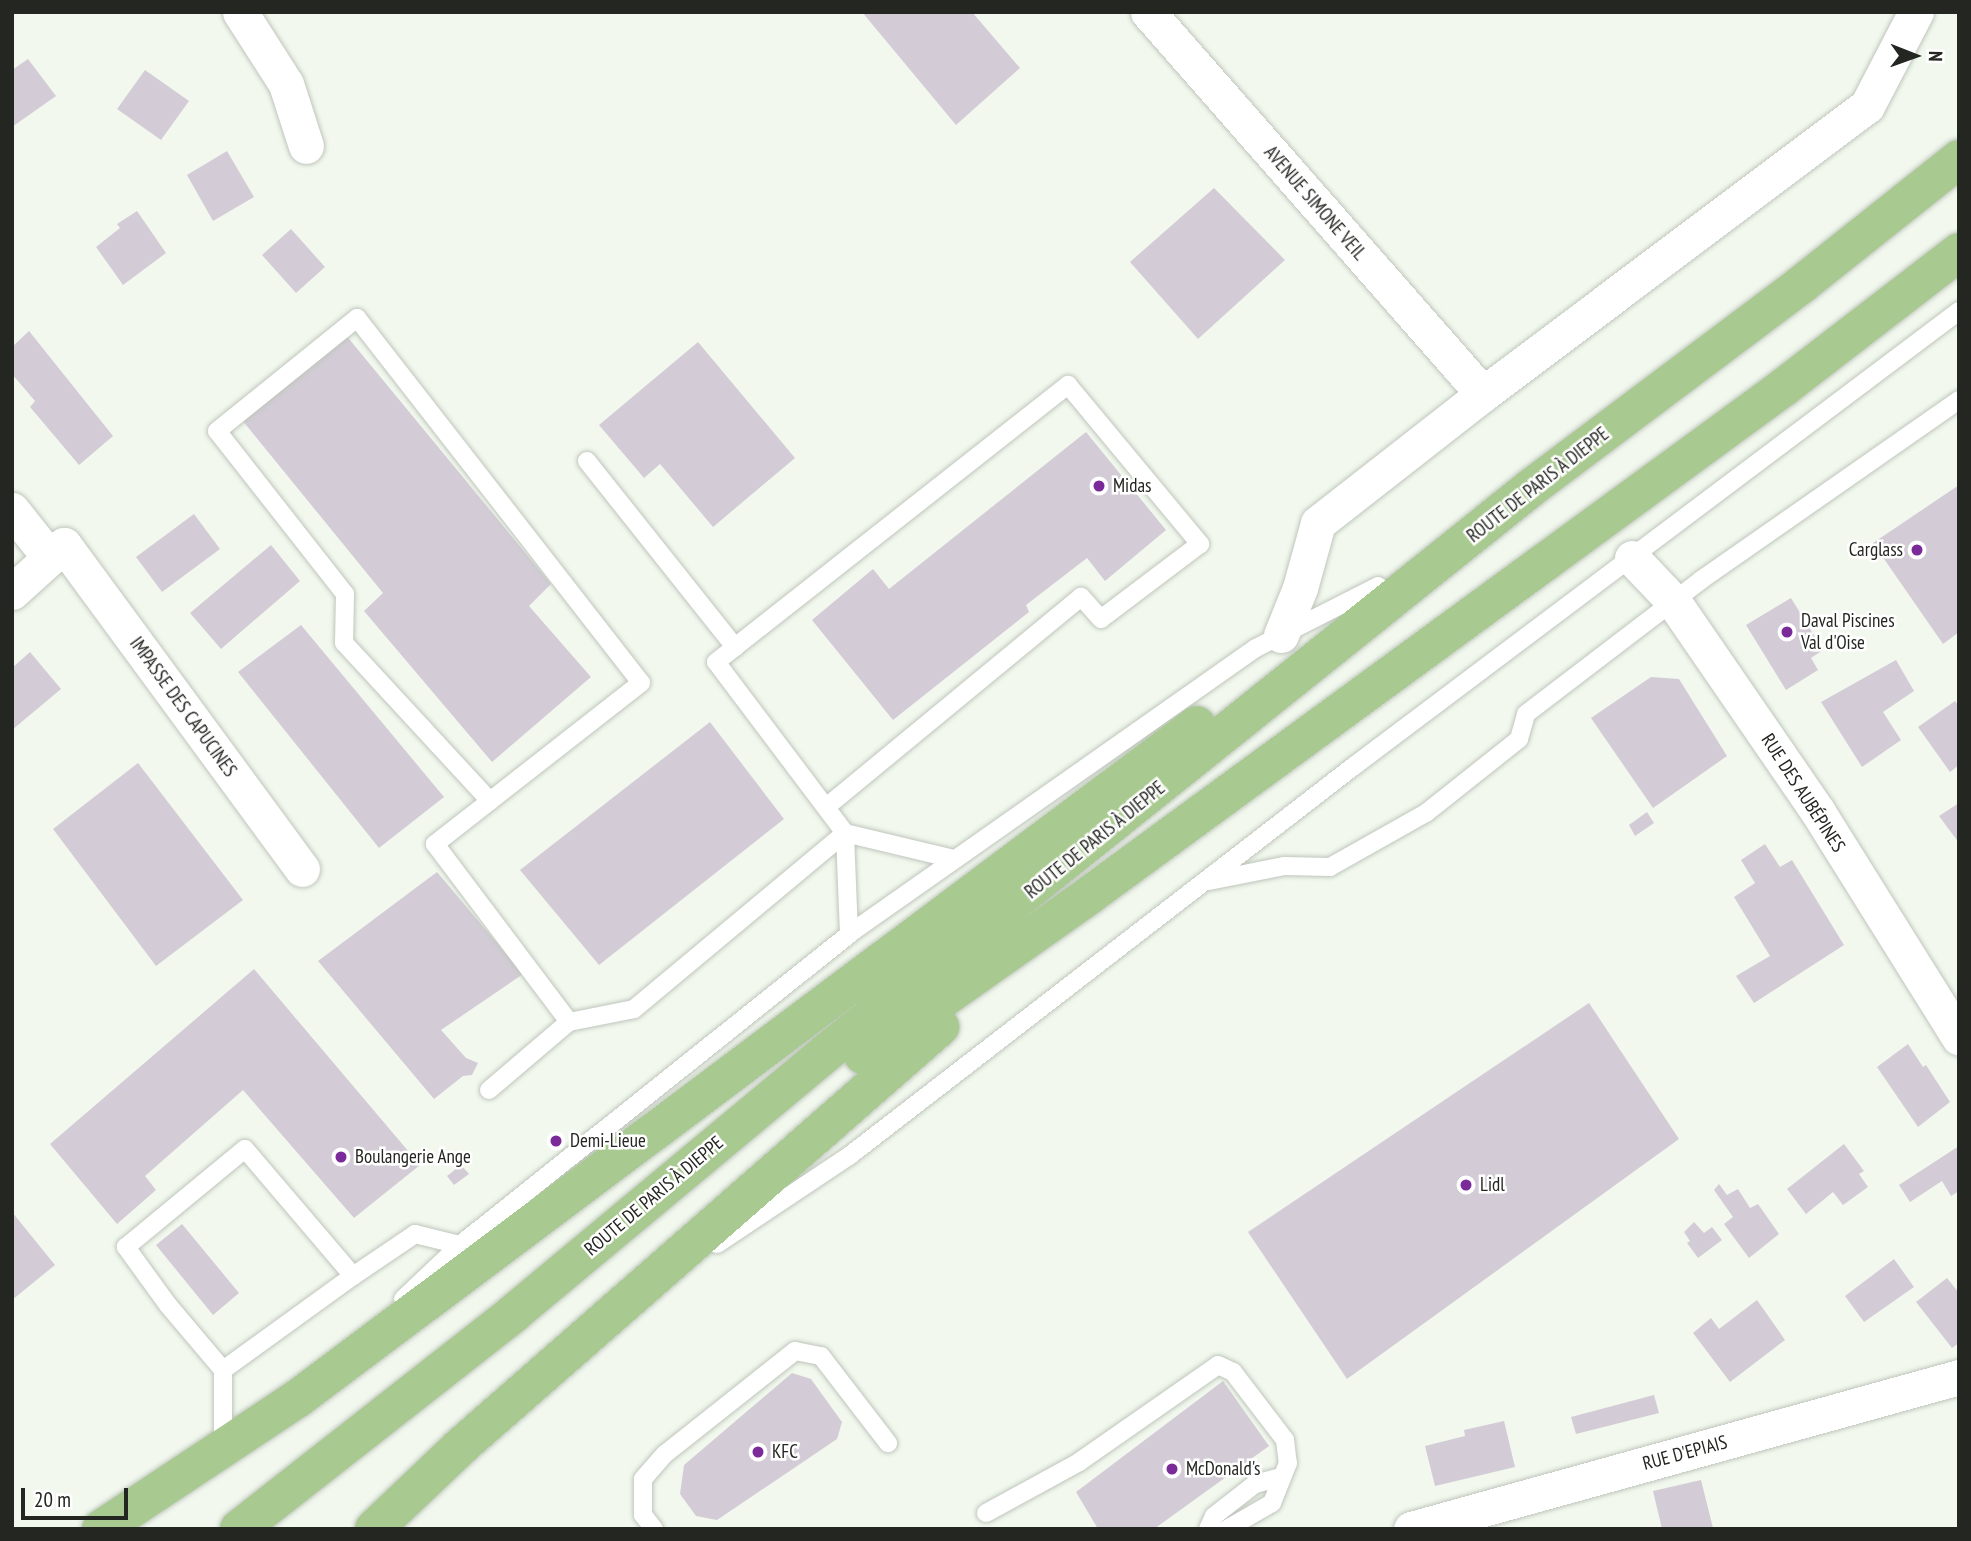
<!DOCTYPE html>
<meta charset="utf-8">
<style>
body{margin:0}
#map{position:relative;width:1971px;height:1541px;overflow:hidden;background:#f2f8ee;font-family:"PT Sans Narrow",sans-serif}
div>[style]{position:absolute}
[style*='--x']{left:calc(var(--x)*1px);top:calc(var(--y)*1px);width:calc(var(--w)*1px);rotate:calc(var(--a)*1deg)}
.building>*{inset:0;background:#d3ccd6}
.roads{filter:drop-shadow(0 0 2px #bfc6bc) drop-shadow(0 0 2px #bfc6bc)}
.lane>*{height:18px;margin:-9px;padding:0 9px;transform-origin:9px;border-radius:9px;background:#fff}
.street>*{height:35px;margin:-17.5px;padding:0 17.5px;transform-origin:17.5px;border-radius:17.5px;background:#fff}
.primary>*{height:38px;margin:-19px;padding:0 19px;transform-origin:19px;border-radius:19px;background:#a8c98f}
.dots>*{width:19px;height:19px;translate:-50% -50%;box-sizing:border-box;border:4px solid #fff;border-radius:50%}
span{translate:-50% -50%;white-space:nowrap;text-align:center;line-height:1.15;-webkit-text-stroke:5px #fff;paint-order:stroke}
.street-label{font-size:19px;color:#242622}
.poi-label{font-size:19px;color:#242622}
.left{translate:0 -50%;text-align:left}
.right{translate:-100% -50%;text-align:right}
.frame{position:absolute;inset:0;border:14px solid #242622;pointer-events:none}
.north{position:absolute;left:1880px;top:21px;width:70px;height:70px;-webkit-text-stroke:5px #fff;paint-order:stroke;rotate:91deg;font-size:19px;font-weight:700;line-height:28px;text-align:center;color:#242622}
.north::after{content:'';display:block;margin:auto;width:24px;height:32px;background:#242622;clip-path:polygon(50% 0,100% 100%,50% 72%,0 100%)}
.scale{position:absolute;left:21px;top:1488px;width:107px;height:32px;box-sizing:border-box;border:4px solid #242622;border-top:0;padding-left:9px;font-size:21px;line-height:24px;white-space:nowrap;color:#242622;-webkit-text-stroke:5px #fff;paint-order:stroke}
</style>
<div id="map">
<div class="building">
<div style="clip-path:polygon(862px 12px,972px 12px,1020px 68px,956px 125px)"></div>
<div style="clip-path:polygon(28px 59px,56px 96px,12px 127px,12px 70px)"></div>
<div style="clip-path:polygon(145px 70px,189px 101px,161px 140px,117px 109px)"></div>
<div style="clip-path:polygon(227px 151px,254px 197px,213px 221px,187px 175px)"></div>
<div style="clip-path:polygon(1214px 188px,1285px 260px,1198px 339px,1130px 262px)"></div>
<div style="clip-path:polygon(137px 211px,166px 253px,123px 285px,96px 247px,120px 228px,117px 224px)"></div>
<div style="clip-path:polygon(291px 229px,325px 267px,296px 293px,262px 255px)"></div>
<div style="clip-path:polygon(29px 331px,113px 436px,79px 465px,30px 407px,35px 401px,12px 374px,12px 347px)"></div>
<div style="clip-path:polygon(345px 334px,551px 584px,529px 606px,591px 677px,492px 762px,364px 611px,383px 593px,242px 420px)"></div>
<div style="clip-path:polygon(698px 342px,795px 458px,713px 527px,660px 464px,644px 478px,599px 425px)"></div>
<div style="clip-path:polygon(1086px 432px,1166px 530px,1105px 581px,1087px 558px,1026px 605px,1029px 612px,893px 720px,812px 620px,873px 569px,889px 589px)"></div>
<div style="clip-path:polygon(1959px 485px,1959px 632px,1943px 644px,1873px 543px)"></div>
<div style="clip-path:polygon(194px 514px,220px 549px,162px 592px,136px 557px)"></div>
<div style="clip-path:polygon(271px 545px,300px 581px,221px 649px,190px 613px)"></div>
<div style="clip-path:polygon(1791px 598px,1823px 650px,1811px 658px,1818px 670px,1786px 690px,1746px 625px)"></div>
<div style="clip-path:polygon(301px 625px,444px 797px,379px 848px,238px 672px)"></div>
<div style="clip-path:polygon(30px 652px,61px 689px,12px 730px,12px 668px)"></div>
<div style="clip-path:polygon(1896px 660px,1914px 691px,1883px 712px,1901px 740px,1862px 767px,1821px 702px)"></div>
<div style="clip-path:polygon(1651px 677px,1679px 679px,1727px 756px,1653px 808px,1591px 718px)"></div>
<div style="clip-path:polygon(1955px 701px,1959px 706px,1959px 765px,1950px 772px,1918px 727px)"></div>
<div style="clip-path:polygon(710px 722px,784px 819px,599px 965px,520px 870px)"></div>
<div style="clip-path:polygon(138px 763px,243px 900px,156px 966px,53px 829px)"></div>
<div style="clip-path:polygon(1959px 803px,1959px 843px,1939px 816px)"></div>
<div style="clip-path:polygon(1647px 812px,1654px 823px,1635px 836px,1629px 825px)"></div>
<div style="clip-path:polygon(1765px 844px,1780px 867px,1792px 860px,1844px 945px,1754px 1003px,1736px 976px,1770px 956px,1734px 897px,1755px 883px,1741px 860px)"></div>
<div style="clip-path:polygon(437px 872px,523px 974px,441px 1030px,466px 1058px,478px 1063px,472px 1075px,463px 1076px,434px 1099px,318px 961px)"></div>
<div style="clip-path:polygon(254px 969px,420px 1165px,354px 1218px,243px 1090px,145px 1176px,156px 1190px,117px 1224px,50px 1144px)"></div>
<div style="clip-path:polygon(1589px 1003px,1679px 1139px,1347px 1379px,1248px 1232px)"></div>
<div style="clip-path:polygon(1908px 1044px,1923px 1067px,1926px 1065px,1950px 1102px,1918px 1127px,1877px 1067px)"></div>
<div style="clip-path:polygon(1844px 1144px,1864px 1171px,1859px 1174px,1868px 1187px,1843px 1205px,1833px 1192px,1806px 1214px,1787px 1189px)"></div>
<div style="clip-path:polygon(1959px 1146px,1959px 1191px,1951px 1196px,1942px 1181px,1910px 1202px,1899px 1185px)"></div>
<div style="clip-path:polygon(461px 1165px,469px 1174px,454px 1185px,447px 1176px)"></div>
<div style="clip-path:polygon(1719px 1184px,1727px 1195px,1738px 1189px,1750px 1208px,1758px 1204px,1779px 1234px,1749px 1258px,1724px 1224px,1733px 1217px,1714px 1190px)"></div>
<div style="clip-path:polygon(12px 1212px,55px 1265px,12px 1300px)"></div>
<div style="clip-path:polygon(1694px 1222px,1704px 1233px,1712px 1227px,1722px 1240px,1698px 1258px,1687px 1243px,1690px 1241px,1684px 1232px)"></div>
<div style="clip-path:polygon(182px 1224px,239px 1293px,213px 1315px,156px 1245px)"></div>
<div style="clip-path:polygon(1894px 1259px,1914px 1287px,1864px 1322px,1845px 1296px)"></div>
<div style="clip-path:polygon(1947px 1278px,1959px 1293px,1959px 1343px,1952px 1348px,1916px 1302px)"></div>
<div style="clip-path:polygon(1757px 1300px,1785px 1340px,1730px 1382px,1693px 1333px,1711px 1318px,1719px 1329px)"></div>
<div style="clip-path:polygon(792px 1373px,811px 1379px,842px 1422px,837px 1439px,717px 1520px,696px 1516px,680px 1494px,684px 1465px)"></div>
<div style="clip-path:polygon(1223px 1381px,1269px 1446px,1154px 1529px,1098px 1529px,1076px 1492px)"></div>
<div style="clip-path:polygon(1654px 1395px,1659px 1413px,1576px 1434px,1571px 1417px)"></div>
<div style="clip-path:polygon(1504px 1421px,1515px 1467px,1435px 1486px,1425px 1446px,1465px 1436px,1464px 1430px)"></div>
<div style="clip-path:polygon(1701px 1480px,1713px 1528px,1662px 1529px,1653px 1491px)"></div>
</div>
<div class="roads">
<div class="lane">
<div style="--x:587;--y:461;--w:238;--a:51.5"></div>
<div style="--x:735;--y:647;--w:424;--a:-38.2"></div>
<div style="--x:1068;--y:385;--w:207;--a:50.3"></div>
<div style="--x:1200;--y:544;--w:124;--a:142.9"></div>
<div style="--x:1101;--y:619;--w:30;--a:-132"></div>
<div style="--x:1081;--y:597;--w:330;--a:140.5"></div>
<div style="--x:490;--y:801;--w:215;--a:-132.7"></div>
<div style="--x:344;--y:643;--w:49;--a:-88.8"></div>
<div style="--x:345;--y:594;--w:207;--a:-128.1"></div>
<div style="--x:217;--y:431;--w:180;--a:-38.9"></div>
<div style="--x:357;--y:318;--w:462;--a:52.1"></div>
<div style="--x:641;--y:683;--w:192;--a:142"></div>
<div style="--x:490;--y:801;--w:70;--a:142"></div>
<div style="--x:435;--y:844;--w:223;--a:53"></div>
<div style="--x:1209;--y:881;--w:76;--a:-11.3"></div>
<div style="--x:1284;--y:866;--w:46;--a:1.2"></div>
<div style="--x:1330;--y:867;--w:110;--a:-29.4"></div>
<div style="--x:1426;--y:813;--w:119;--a:-38.5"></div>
<div style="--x:1519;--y:739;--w:26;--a:-74"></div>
<div style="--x:1526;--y:714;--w:220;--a:-37.4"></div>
<div style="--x:1701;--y:580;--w:315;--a:-34.9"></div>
<div style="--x:849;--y:934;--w:101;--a:-92.3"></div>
<div style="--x:845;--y:833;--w:112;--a:13.4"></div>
<div style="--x:489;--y:1090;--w:105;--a:-40.4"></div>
<div style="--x:569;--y:1022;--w:66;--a:-11.3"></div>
<div style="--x:634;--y:1009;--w:275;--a:-39.8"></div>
<div style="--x:845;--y:833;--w:214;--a:-127"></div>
<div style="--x:716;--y:662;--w:24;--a:-38"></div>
<div style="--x:717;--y:1244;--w:159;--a:-33.7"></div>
<div style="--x:849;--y:1156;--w:638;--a:-37.68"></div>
<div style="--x:1354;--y:766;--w:757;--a:-36.95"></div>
<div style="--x:403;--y:1299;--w:79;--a:-43.5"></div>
<div style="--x:460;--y:1245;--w:498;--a:-38.6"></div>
<div style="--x:849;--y:934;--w:497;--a:-35.1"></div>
<div style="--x:1256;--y:648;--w:137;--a:-26.9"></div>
<div style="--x:223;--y:1370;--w:160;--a:-35.9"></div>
<div style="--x:223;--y:1448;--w:78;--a:-90"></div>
<div style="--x:223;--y:1370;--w:85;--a:-130.2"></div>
<div style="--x:168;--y:1305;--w:72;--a:-125.9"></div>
<div style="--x:126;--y:1247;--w:154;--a:-39.5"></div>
<div style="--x:245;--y:1149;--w:167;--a:49.6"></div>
<div style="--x:353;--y:1276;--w:75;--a:-34.1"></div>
<div style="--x:415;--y:1234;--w:46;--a:13.7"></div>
<div style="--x:986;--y:1513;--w:106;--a:-28.7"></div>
<div style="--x:1079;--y:1462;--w:169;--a:-34.9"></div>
<div style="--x:1218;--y:1365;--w:17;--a:25"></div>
<div style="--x:1233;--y:1372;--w:86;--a:52.6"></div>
<div style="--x:1285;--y:1440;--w:23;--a:83"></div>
<div style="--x:1288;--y:1463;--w:43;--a:111.8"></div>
<div style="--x:1272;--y:1503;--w:52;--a:150"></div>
<div style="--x:654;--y:1529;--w:18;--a:-128"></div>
<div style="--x:643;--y:1515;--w:36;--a:-90"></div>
<div style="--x:643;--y:1479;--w:33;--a:-49"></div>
<div style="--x:665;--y:1454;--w:166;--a:-38.4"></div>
<div style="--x:795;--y:1351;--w:26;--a:11"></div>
<div style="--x:821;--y:1356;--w:110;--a:52.4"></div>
<div style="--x:1208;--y:1529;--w:14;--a:-65"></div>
<div style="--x:1214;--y:1516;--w:52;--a:-38"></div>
<div style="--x:1255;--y:1484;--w:28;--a:-15"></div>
</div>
<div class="street">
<div style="--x:240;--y:12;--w:85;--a:57.4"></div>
<div style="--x:286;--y:84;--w:65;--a:72.1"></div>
<div style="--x:1148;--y:12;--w:508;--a:48.75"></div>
<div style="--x:12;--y:510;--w:61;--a:51.6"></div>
<div style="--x:1632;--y:558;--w:59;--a:46.4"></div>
<div style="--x:1673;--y:601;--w:256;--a:55.5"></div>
<div style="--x:1818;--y:812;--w:266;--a:58"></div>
<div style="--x:12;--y:592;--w:70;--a:-42.1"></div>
<div style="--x:64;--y:545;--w:402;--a:53.7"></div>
<div style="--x:1281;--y:635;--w:51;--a:-68"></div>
<div style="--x:1300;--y:588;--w:67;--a:-74.5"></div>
<div style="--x:1318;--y:523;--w:209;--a:-38"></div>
<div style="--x:1483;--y:394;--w:480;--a:-36.9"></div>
<div style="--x:1867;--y:106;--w:106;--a:-62.5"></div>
<div style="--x:1411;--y:1529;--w:569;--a:-15.5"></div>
</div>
<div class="primary">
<div style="--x:863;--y:1055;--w:279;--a:-35.2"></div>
<div style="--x:1091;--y:894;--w:562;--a:-36.18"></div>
<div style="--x:1545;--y:562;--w:296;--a:-36.2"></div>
<div style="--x:1784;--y:387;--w:221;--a:-37.6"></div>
<div style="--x:101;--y:1529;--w:235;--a:-33.6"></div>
<div style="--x:297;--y:1399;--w:1124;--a:-36.83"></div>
<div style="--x:239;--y:1529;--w:350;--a:-38.1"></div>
<div style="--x:514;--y:1313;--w:408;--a:-39.8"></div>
<div style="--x:827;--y:1052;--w:903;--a:-38.71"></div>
<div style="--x:1532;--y:487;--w:338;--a:-36.9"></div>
<div style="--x:1802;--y:284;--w:201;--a:-38.5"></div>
<div style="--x:374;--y:1529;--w:119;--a:-43.6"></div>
<div style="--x:460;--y:1447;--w:638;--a:-41.19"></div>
</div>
</div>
<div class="dots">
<div style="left:1099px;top:486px;background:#7b2a9a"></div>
<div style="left:1917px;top:550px;background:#7b2a9a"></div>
<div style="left:1787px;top:632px;background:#7b2a9a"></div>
<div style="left:556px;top:1141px;background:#7b2a9a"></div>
<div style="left:341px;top:1157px;background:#7b2a9a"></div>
<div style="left:1466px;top:1185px;background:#7b2a9a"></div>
<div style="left:758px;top:1452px;background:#7b2a9a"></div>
<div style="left:1172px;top:1469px;background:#7b2a9a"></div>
</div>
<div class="street-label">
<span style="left:1315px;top:203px;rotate:49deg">AVENUE SIMONE VEIL</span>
<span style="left:1538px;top:485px;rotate:-38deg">ROUTE DE PARIS À DIEPPE</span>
<span style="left:183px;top:707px;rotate:54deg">IMPASSE DES CAPUCINES</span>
<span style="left:1803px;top:793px;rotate:57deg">RUE DES AUBÉPINES</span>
<span style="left:1095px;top:840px;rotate:-39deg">ROUTE DE PARIS À DIEPPE</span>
<span style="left:654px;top:1196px;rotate:-40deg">ROUTE DE PARIS À DIEPPE</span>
<span style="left:1685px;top:1453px;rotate:-15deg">RUE D'EPIAIS</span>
</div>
<div class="poi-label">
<span class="left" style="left:1113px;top:486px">Midas</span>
<span class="right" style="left:1903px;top:550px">Carglass</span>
<span class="left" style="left:1801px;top:632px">Daval Piscines<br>Val d'Oise</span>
<span class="left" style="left:570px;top:1141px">Demi-Lieue</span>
<span class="left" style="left:355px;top:1157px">Boulangerie Ange</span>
<span class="left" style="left:1480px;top:1185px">Lidl</span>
<span class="left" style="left:772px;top:1452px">KFC</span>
<span class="left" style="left:1186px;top:1469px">McDonald's</span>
</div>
<div class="frame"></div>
<div class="north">N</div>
<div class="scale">20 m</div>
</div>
